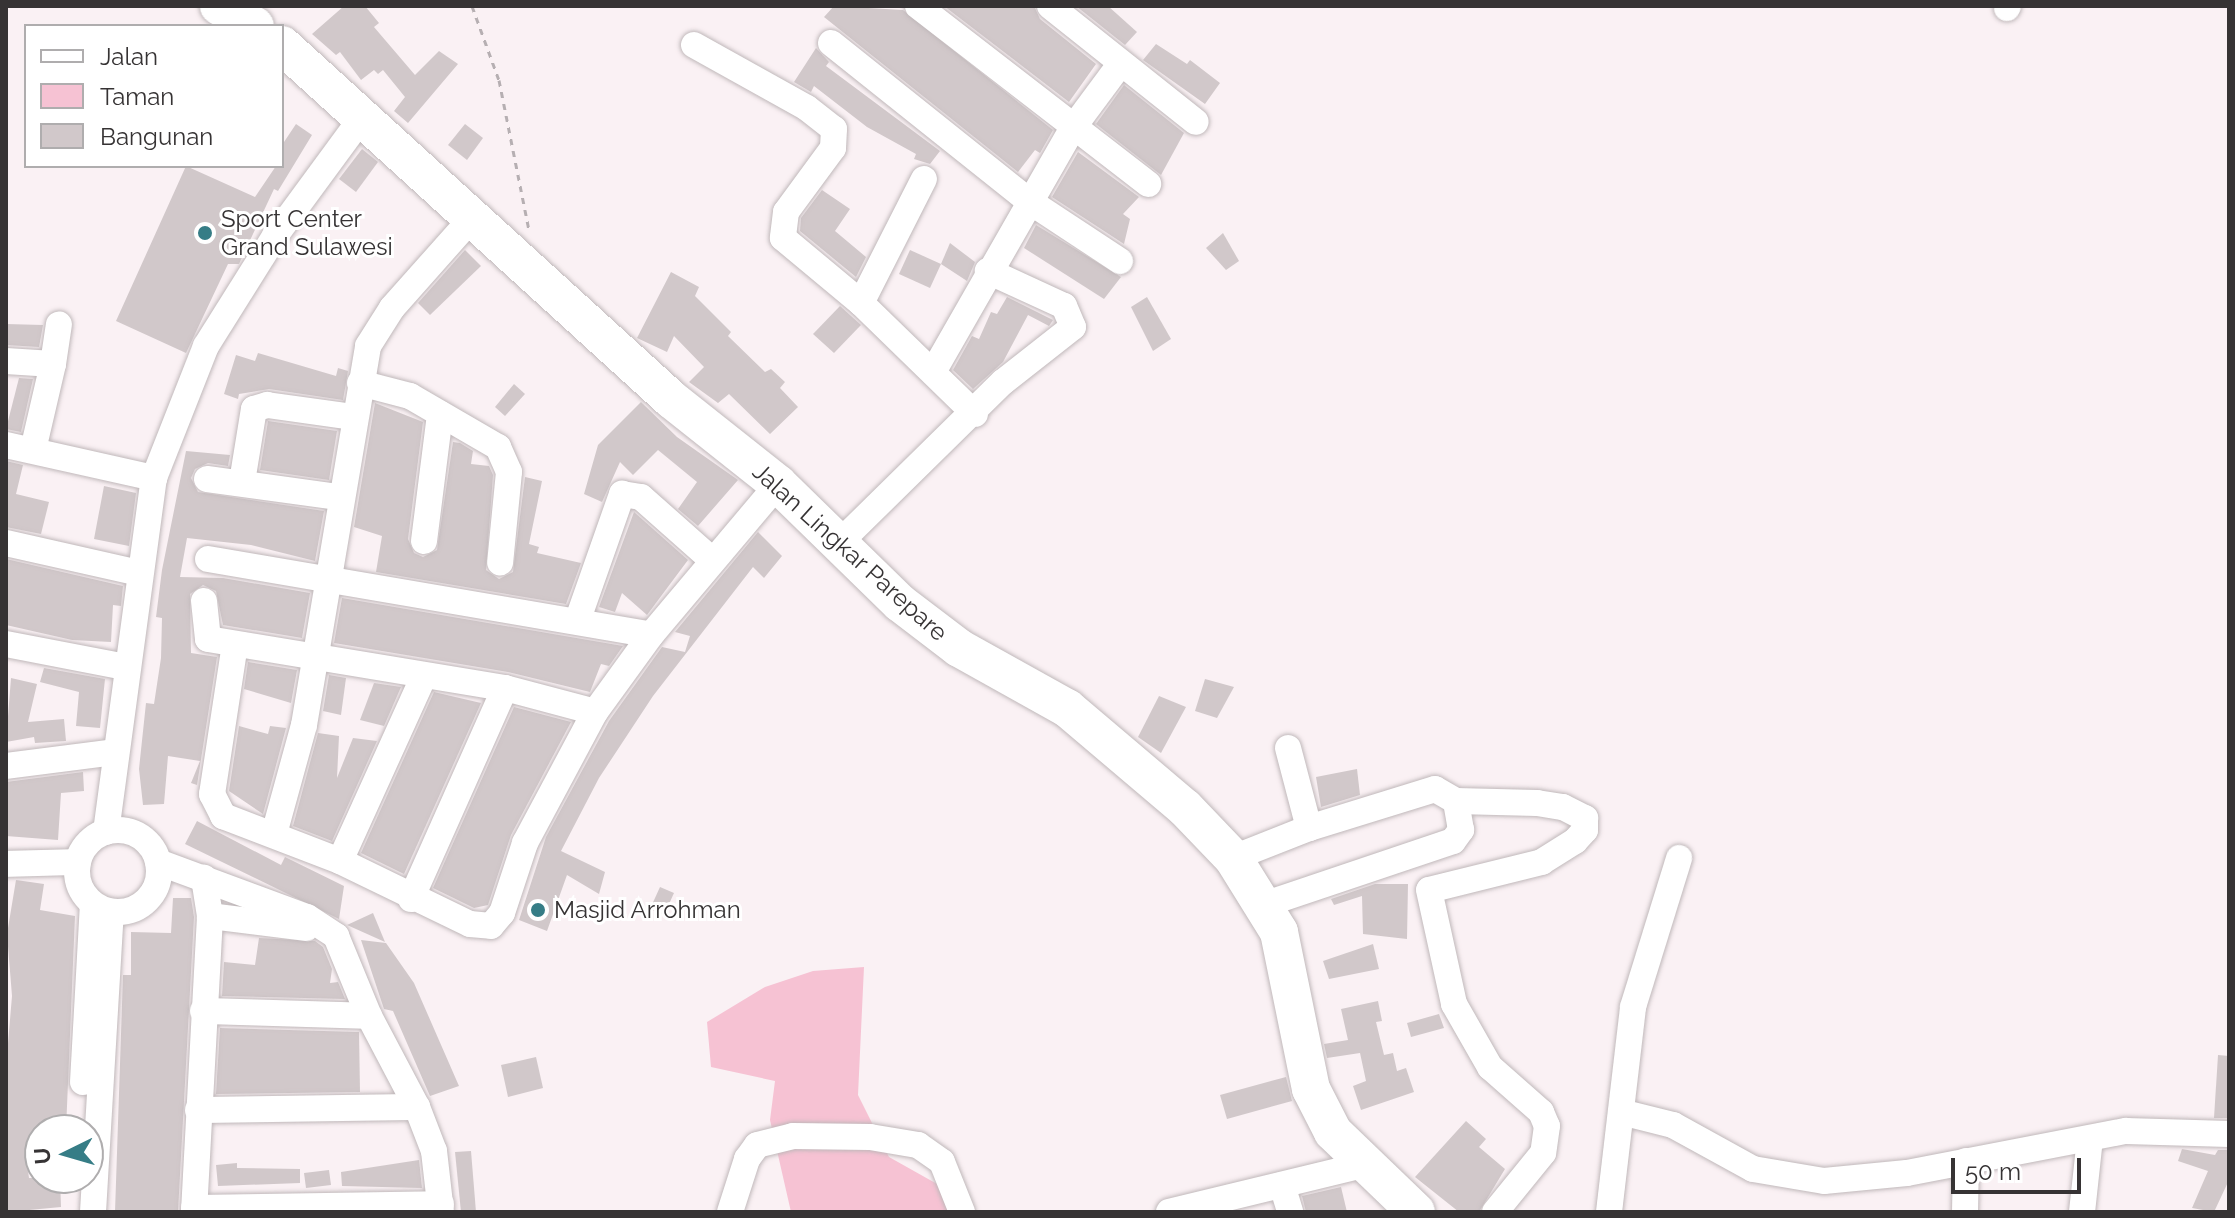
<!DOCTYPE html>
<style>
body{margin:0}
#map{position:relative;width:2235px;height:1218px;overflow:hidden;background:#faf1f4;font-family:Raleway,sans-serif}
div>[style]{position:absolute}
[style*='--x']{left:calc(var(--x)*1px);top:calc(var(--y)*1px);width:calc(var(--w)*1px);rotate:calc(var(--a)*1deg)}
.green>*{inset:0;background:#f6c2d3}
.building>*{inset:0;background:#d1c8ca}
.path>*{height:3px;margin-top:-1.5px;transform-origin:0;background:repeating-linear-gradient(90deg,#b6afb2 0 6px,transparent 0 12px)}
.roads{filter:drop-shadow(0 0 2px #c0b8ba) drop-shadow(0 0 2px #c0b8ba)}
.minor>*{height:26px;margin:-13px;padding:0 13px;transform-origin:13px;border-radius:13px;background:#fff}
.minor>.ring{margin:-13px;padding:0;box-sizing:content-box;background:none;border:26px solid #fff;border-radius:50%}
.highway>*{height:38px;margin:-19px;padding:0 19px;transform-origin:19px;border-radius:19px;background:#fff}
.dots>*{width:22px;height:22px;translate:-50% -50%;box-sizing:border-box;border:4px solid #fff;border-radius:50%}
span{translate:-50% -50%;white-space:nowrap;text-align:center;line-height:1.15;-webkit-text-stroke:6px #fff;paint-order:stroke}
.poi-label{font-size:24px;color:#363334}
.left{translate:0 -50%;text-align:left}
.street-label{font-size:24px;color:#363334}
.frame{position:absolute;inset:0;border:8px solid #363334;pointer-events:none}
.legend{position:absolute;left:24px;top:24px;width:260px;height:144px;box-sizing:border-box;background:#fff;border:2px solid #afadae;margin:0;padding:10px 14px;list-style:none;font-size:24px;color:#363334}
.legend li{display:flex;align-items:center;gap:16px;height:40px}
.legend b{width:40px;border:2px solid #afadae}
.north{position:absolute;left:24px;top:1114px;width:80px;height:80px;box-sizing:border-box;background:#fff;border:2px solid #afadae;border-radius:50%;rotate:265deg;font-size:22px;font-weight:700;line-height:32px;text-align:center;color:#363334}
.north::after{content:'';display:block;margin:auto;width:28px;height:36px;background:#367d86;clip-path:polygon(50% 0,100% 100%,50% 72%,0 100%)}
.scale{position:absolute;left:1951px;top:1158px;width:130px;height:36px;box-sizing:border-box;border:4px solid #363334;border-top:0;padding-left:10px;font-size:24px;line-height:28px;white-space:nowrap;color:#363334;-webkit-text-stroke:6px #fff;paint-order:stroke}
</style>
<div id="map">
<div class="green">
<div style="clip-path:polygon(864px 967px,858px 1095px,889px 1157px,946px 1189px,951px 1212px,791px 1212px,770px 1120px,775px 1081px,711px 1067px,707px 1022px,765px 987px,813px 971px)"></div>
</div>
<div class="building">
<div style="clip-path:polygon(344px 6px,365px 6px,379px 23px,374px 27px,415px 75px,439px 51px,458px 64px,408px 123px,394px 111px,405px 97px,383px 70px,378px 74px,374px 70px,361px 80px,340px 52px,336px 55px,312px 34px)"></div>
<div style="clip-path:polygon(834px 6px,903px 10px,1053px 130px,1040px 153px,1035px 150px,1018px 172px,824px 17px)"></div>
<div style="clip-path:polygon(944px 6px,1034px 6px,1040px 19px,1096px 64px,1069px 102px)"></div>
<div style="clip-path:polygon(1076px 6px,1108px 6px,1137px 32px,1125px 45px)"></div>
<div style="clip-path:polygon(1156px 44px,1187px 64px,1190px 60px,1220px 83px,1205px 104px,1143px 60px)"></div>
<div style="clip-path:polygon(816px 48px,829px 62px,826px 66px,940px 151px,930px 164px,914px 159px,916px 154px,867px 127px,814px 86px,811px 92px,794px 82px)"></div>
<div style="clip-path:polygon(1124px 85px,1184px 133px,1161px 175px,1096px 124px)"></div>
<div style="clip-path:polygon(296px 124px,312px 135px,278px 191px,274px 189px,239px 264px,228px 264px,186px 353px,116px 321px,186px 166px,255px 197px,276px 166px,282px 166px,282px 145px)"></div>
<div style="clip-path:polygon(465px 124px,483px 138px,467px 160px,448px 145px)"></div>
<div style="clip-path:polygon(362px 149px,378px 162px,356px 192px,339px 179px)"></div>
<div style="clip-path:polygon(1078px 152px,1139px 197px,1123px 214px,1130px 219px,1124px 244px,1052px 197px)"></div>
<div style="clip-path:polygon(822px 190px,850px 209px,835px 231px,866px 257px,856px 277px,800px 231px,801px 218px)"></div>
<div style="clip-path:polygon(1036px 225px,1121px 277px,1104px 299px,1024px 248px)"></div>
<div style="clip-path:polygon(1223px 233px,1239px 261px,1226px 270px,1206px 248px)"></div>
<div style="clip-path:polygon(950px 243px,975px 262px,967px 281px,941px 264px)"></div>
<div style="clip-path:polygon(465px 250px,481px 266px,430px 315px,418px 303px)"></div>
<div style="clip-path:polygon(910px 250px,941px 264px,930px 288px,899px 274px)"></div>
<div style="clip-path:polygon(671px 272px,699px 287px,695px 296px,731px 332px,728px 336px,765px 372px,771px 369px,785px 382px,780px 388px,798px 407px,770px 434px,729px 394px,718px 403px,689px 382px,704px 367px,674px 336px,667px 352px,637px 338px)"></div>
<div style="clip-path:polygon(1007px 297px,1053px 320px,1049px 326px,1028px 315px,1003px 362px,973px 389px,953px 370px,972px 336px,979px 339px,991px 312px,997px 314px)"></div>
<div style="clip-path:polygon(1147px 297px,1171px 339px,1153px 351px,1131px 307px)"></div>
<div style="clip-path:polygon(840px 306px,861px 325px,834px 353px,813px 334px)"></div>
<div style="clip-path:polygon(6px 324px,43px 325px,39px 347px,6px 345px)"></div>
<div style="clip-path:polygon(258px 353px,336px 376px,338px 368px,348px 371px,343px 400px,269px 389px,239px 394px,238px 399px,224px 394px,236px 355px,255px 361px)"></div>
<div style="clip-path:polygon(19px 378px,33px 379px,21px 432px,6px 429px)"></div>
<div style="clip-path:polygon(514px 384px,525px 394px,505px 416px,495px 407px)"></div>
<div style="clip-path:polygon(641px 402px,677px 437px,738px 480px,698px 526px,678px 509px,697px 482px,658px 450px,633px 475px,620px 462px,602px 502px,584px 494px,598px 445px)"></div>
<div style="clip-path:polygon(375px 403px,423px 422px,408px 539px,414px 553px,423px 557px,437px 550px,453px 442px,460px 443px,473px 451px,471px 464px,489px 466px,493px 475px,486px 570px,499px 579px,513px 572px,525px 477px,542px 481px,529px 544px,539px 547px,537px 553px,581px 563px,566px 604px,376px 572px,382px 536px,354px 527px)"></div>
<div style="clip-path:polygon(268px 421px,337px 431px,329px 480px,260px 470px)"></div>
<div style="clip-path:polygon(186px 451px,230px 455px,228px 466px,208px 463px,195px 469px,191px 478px,198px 492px,324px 511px,315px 561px,251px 545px,187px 538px,180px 577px,223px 578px,310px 593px,302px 638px,223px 625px,216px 591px,203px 585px,190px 594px,191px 653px,217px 657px,197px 785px,191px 783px,200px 761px,168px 756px,164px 804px,143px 805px,139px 769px,146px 703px,154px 704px,161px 658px,162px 618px,156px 617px,162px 570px)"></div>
<div style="clip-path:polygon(6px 461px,23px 465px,16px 494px,49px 502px,41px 534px,6px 527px)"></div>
<div style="clip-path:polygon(104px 486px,136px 493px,129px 546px,94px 539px)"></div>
<div style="clip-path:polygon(634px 512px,688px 560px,647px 615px,622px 593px,615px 612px,599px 607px)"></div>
<div style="clip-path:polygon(758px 532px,782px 556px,764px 578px,753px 567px,653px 696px,599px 778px,561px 851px,605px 872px,599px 894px,567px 875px,547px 931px,519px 920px,546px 837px,609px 721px,662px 647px,685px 652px,690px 636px,675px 632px)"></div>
<div style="clip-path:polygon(6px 559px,123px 586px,121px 606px,113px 605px,111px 642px,72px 640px,6px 625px)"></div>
<div style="clip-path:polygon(342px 598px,623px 646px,609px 666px,601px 664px,590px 692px,508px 672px,334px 643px)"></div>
<div style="clip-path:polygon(248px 662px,297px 670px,291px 703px,244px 689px)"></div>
<div style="clip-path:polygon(44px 668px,105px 679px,100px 728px,76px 726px,79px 692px,40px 682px)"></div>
<div style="clip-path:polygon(329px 675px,346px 678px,341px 715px,323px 711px)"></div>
<div style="clip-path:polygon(11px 678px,37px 684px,28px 722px,64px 719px,66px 741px,35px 743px,34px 737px,6px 742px)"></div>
<div style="clip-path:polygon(1205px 679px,1234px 687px,1217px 718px,1195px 711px)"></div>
<div style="clip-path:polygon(374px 683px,401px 687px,384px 726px,360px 720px)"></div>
<div style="clip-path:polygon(434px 692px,481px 703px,404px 874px,361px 853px)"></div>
<div style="clip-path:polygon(1159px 696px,1186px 707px,1161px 753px,1138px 737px)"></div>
<div style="clip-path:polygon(514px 707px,571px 722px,511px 835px,488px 905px,474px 908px,433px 888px)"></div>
<div style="clip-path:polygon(239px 726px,268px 734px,270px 726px,286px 728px,263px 814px,229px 791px)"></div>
<div style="clip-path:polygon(318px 733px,339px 736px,337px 778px,353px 738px,377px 741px,332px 841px,293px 826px)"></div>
<div style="clip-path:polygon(1357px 769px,1360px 795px,1321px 807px,1316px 777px)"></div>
<div style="clip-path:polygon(83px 772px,84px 791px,61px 793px,58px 840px,6px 836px,6px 782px)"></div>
<div style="clip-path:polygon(197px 821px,281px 865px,285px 857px,344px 886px,339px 919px,185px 844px)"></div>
<div style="clip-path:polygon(16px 880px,44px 884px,40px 910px,75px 916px,66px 1130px,32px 1130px,32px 1149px,25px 1149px,29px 1178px,60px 1178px,61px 1207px,8px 1212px,7px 1055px,12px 996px,7px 934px)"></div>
<div style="clip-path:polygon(1375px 884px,1408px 884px,1407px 939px,1363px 934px,1362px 896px,1334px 905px,1331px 899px)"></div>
<div style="clip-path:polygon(660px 887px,674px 893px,664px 915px,650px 909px)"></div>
<div style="clip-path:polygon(173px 898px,191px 898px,194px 917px,178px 1212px,115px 1212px,123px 975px,131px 975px,131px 932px,171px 933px)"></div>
<div style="clip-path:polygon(373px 913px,385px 942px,347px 925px)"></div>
<div style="clip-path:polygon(259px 938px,315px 941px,323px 947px,332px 969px,330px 983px,338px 982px,345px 999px,222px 996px,224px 962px,255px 965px)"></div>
<div style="clip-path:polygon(361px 940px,386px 943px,414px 983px,459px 1086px,430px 1096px,393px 1011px,384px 1009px)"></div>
<div style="clip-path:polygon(1373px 944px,1379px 969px,1329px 979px,1323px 961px)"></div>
<div style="clip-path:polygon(1378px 1001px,1382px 1021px,1376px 1022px,1384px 1055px,1393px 1053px,1397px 1071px,1406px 1068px,1414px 1092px,1361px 1110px,1353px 1086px,1366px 1081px,1360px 1053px,1327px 1058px,1324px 1044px,1348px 1040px,1341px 1009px)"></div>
<div style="clip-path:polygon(1439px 1014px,1444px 1028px,1411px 1037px,1407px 1023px)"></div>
<div style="clip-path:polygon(220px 1028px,359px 1032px,360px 1092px,216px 1094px)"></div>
<div style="clip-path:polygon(2218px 1055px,2229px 1056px,2229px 1118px,2214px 1118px)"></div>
<div style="clip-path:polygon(536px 1057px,543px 1088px,508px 1097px,501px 1065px)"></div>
<div style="clip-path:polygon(1286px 1077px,1292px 1101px,1227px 1119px,1220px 1095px)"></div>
<div style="clip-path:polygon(1466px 1121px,1486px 1139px,1479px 1147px,1505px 1169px,1479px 1212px,1459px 1212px,1415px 1177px)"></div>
<div style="clip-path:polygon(2182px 1149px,2215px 1155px,2218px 1150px,2229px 1150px,2229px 1180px,2214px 1212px,2192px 1208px,2208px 1171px,2178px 1161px)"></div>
<div style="clip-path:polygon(471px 1151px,476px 1212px,461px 1212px,455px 1152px)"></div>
<div style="clip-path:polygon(419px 1160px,422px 1188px,342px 1186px,341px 1172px)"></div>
<div style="clip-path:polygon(237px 1163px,237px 1168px,300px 1169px,300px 1183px,218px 1186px,216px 1165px)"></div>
<div style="clip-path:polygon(329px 1170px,331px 1185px,306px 1188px,304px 1173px)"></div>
<div style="clip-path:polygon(1341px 1187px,1347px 1212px,1306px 1212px,1302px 1196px)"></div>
</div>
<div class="path">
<div style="--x:472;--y:6;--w:79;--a:70"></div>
<div style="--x:499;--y:80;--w:153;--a:78.7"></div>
</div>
<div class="roads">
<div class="minor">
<div style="--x:918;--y:6;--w:291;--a:37.7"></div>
<div style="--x:1050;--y:6;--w:186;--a:38.5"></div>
<div style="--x:2007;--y:8;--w:2;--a:-63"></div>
<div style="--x:831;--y:43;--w:253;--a:38.6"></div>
<div style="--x:1029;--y:201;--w:109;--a:33.4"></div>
<div style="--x:694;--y:45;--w:129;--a:29.1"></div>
<div style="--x:807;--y:108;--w:34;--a:38"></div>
<div style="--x:834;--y:129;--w:19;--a:93"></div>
<div style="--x:833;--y:148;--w:79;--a:126.3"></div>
<div style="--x:786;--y:212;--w:26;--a:97"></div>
<div style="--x:783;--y:238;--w:102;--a:39.8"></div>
<div style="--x:861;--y:303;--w:159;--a:44.2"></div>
<div style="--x:861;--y:303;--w:139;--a:-63.1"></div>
<div style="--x:6;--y:361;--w:47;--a:3.7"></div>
<div style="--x:53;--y:364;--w:88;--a:103.1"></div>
<div style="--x:53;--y:364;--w:40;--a:-81.5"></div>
<div style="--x:933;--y:372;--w:280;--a:-60.2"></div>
<div style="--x:1072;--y:129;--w:82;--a:-53.4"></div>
<div style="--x:360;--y:383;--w:52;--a:14.6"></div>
<div style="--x:410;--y:396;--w:102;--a:30.1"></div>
<div style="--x:498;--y:447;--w:27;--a:66"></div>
<div style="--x:509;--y:472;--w:91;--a:95.6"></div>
<div style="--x:6;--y:445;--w:152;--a:12.6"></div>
<div style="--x:207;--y:479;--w:133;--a:7.8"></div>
<div style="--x:242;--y:482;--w:74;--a:-80.7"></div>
<div style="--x:254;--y:409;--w:14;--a:-17"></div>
<div style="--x:267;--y:405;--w:86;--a:8"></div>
<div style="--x:424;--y:541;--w:128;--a:-82.8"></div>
<div style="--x:6;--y:543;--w:136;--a:12.7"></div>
<div style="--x:838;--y:544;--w:231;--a:-44.5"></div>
<div style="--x:1003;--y:382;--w:89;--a:-38.2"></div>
<div style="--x:1073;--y:327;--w:23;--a:-113"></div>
<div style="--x:1064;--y:306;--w:84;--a:-155.3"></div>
<div style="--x:208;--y:559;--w:449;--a:9.7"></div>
<div style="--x:204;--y:601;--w:38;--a:84"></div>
<div style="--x:208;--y:639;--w:301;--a:9.4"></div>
<div style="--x:505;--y:688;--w:93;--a:14.9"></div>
<div style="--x:578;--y:619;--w:133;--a:-70.6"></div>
<div style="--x:622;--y:494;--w:19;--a:9"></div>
<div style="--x:641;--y:497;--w:95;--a:41.6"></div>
<div style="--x:6;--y:644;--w:121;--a:10.9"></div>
<div style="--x:235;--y:644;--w:152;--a:98.7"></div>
<div style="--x:212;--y:794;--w:25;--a:63"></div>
<div style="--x:223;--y:816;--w:125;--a:21"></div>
<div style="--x:340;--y:861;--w:144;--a:25.9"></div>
<div style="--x:470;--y:924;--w:21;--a:5"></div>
<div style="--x:491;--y:926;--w:17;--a:-50"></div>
<div style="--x:502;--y:913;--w:74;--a:-71.8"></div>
<div style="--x:525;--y:843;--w:149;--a:-61.9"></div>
<div style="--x:595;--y:712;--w:95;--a:-54"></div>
<div style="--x:651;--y:635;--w:197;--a:-49.9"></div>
<div style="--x:1288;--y:748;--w:83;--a:75.3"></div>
<div style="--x:6;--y:766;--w:110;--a:-7.3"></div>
<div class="ring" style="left:77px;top:830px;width:56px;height:56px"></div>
<div style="--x:106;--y:832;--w:357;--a:-82.3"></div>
<div style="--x:154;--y:478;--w:142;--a:-68.5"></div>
<div style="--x:206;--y:346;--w:130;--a:-57.9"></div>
<div style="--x:275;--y:236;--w:149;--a:-53.7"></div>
<div style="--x:274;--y:834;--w:113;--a:-74.6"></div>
<div style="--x:304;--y:725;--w:384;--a:-80.4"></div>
<div style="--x:368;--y:346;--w:45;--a:-57.7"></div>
<div style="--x:392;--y:308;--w:119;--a:-48.4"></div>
<div style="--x:1233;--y:858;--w:82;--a:-21.5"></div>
<div style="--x:1309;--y:828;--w:132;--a:-17.2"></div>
<div style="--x:1435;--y:789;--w:24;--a:30"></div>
<div style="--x:1456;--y:801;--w:81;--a:1.4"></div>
<div style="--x:1537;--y:803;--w:26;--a:9"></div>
<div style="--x:1563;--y:807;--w:25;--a:27"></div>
<div style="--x:1585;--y:818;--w:12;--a:90"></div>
<div style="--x:1585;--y:830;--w:15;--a:132"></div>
<div style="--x:1575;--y:841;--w:39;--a:148"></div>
<div style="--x:1542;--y:862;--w:116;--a:166.1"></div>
<div style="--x:1429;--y:890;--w:117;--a:77.6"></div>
<div style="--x:1454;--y:1004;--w:73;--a:60.3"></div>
<div style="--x:1490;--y:1067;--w:68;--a:41.4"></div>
<div style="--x:1541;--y:1112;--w:15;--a:67"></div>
<div style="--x:1547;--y:1126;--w:27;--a:98"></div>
<div style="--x:1543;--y:1153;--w:76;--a:129.1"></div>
<div style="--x:340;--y:861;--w:201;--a:-65.6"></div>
<div style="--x:158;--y:862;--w:159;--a:20.3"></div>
<div style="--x:307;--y:917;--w:35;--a:33"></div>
<div style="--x:336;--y:936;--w:87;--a:67.6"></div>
<div style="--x:369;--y:1016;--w:103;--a:62.2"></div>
<div style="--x:417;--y:1107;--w:47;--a:68.9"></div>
<div style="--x:434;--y:1151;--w:61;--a:83.5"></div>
<div style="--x:6;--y:864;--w:72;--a:-1.6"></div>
<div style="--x:411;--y:899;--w:231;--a:-66"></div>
<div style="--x:1266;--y:904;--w:197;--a:-18.6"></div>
<div style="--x:1453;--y:841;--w:14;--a:-54"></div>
<div style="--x:1461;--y:830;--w:29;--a:-100"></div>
<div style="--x:210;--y:916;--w:97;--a:7.1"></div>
<div style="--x:203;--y:1011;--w:166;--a:1.7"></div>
<div style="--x:83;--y:1082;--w:178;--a:-86.8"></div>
<div style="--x:198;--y:1110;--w:219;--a:-0.8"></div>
<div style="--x:1621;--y:1112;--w:54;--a:14"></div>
<div style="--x:1673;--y:1125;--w:91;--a:28.8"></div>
<div style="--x:1753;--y:1169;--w:72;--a:9.6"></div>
<div style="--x:1824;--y:1181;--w:83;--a:-5.5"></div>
<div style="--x:1907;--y:1173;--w:223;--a:-10.9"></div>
<div style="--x:2126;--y:1131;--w:103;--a:1.7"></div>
<div style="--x:1282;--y:1185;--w:28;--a:73"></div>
<div style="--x:194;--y:1208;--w:247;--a:-0.9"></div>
<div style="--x:93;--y:1212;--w:301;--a:-86.6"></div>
<div style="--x:194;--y:1212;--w:296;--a:-86.9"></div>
<div style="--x:210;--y:916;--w:39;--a:-99"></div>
<div style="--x:730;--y:1212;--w:56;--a:-72.2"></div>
<div style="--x:747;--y:1159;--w:17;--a:-54"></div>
<div style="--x:757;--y:1145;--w:37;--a:-14"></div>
<div style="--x:793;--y:1136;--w:77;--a:0.7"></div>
<div style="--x:870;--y:1137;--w:49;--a:9.5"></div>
<div style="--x:918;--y:1145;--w:29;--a:35"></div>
<div style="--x:942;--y:1162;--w:54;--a:68.2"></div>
<div style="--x:1169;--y:1212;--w:200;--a:-13.6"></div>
<div style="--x:1609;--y:1212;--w:206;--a:-83.3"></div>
<div style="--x:1633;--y:1007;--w:156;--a:-72.8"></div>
<div style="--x:1965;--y:1212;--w:51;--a:-88.9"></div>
<div style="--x:2082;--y:1212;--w:74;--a:-83.8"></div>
</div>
<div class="highway">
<div style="--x:219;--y:6;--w:41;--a:29.1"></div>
<div style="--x:282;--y:45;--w:527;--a:42.31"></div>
<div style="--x:672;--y:400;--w:135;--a:38.4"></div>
<div style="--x:778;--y:484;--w:170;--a:44.3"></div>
<div style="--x:900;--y:603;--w:74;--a:37.3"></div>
<div style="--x:959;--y:648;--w:124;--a:29.1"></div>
<div style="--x:1067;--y:708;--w:155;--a:40.3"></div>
<div style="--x:1185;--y:808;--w:69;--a:46.2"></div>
<div style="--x:1233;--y:858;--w:87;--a:58.1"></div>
<div style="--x:1279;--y:932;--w:160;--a:78.5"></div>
<div style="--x:1311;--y:1089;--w:48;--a:62.9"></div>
<div style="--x:1333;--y:1132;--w:115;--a:43.9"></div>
</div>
</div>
<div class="dots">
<div style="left:205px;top:233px;background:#367d86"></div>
<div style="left:538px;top:910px;background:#367d86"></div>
</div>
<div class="poi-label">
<span class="left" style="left:221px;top:233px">Sport Center<br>Grand Sulawesi</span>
<span class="left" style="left:554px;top:910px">Masjid Arrohman</span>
</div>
<div class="street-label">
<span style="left:850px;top:552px;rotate:42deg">Jalan Lingkar Parepare</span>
</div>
<div class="frame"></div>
<ul class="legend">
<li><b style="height:10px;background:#fff"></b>Jalan</li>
<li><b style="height:22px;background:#f6c2d3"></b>Taman</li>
<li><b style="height:22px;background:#d1c8ca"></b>Bangunan</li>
</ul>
<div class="north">U</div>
<div class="scale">50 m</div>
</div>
